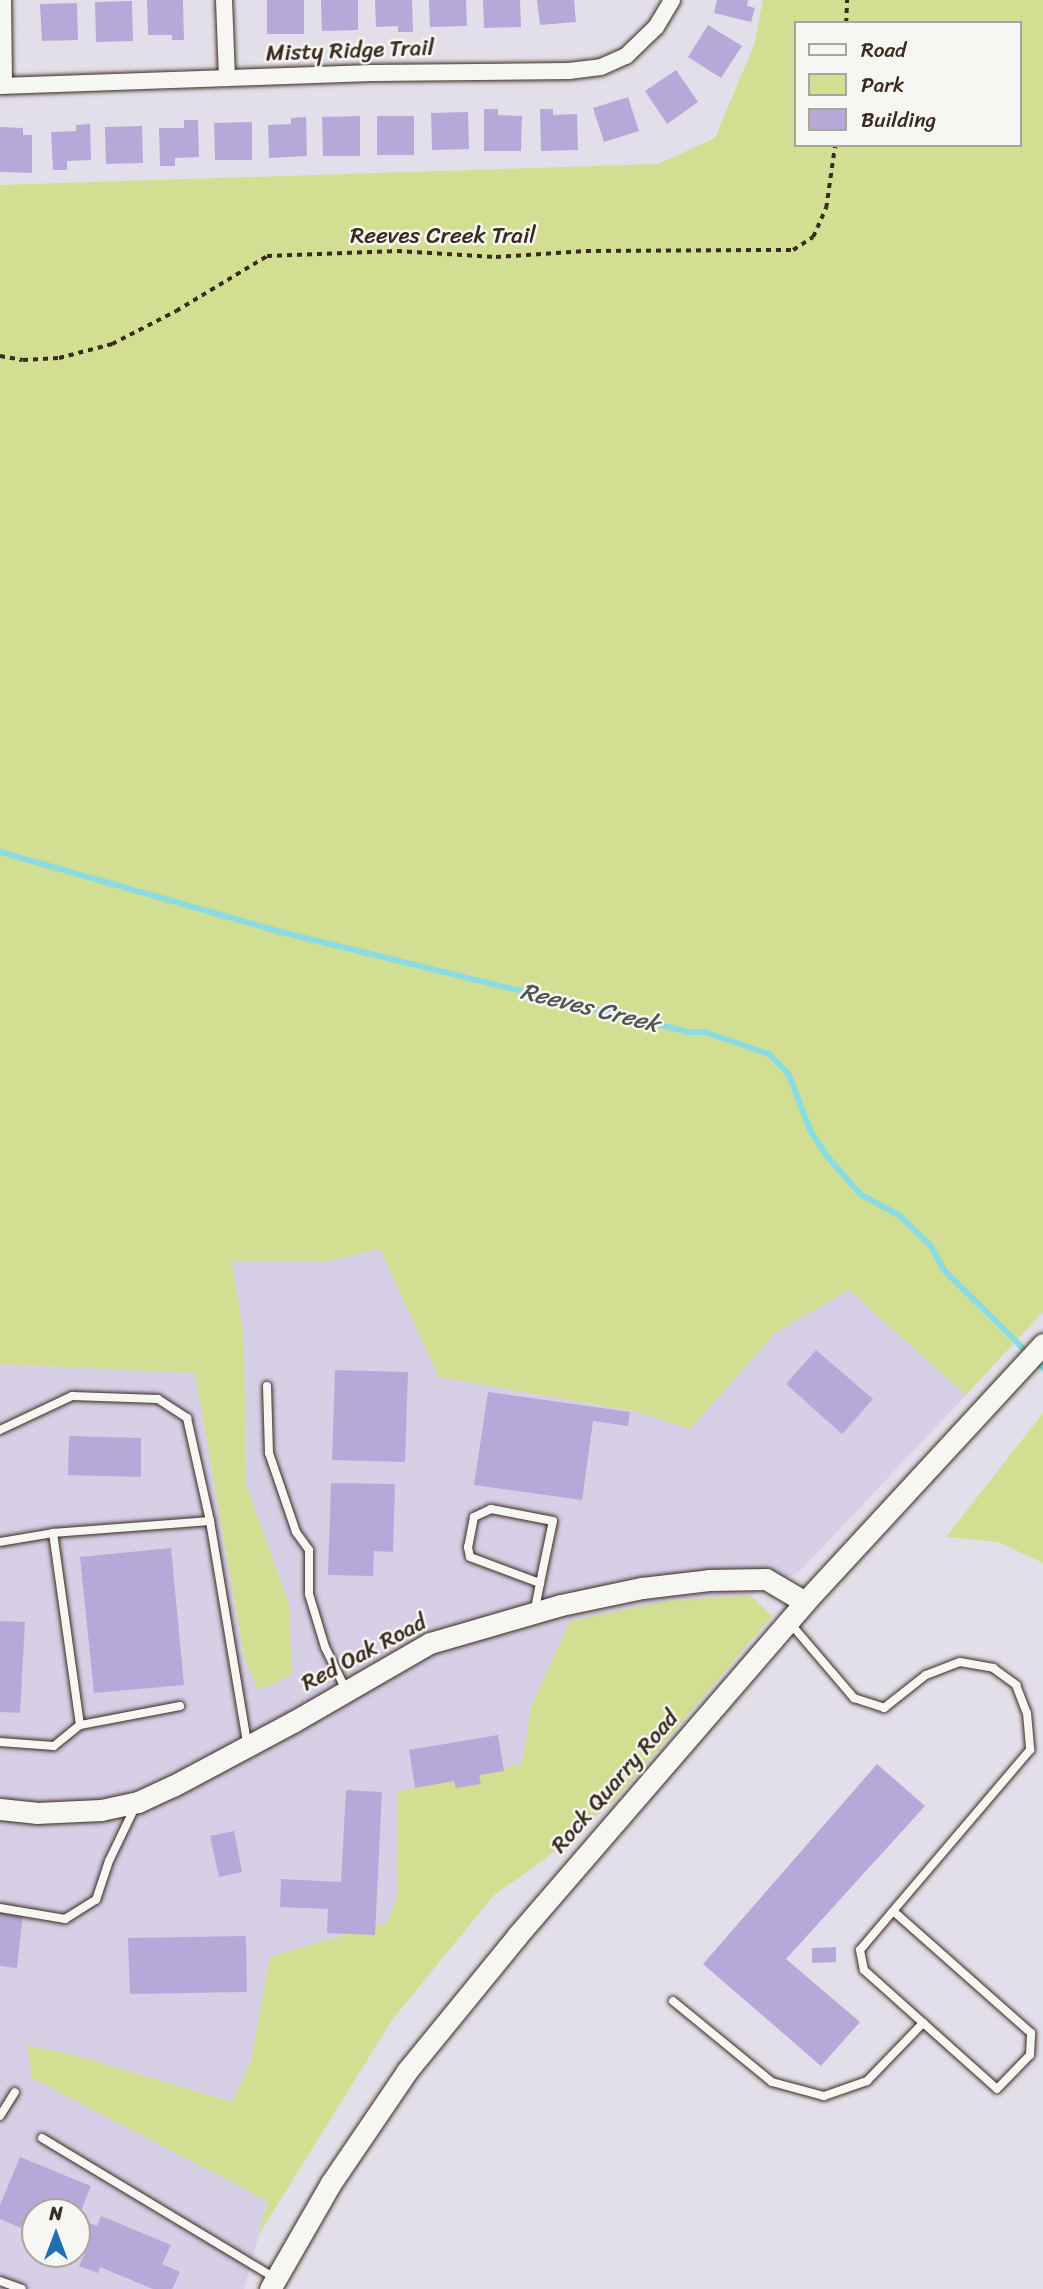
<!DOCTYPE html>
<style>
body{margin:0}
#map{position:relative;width:1043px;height:2289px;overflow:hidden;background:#e3dfea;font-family:Sriracha,sans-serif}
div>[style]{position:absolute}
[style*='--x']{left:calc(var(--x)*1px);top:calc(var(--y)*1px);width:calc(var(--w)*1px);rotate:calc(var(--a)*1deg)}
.built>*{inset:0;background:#d6cfe5}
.green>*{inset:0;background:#d2df92}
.stream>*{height:6px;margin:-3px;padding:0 3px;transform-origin:3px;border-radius:3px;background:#8bdce2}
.building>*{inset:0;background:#b6a9d9}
.path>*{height:3.5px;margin-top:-1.75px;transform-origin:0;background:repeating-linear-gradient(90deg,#3b2a1e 0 5px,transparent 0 10px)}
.roads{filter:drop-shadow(0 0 2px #3b2a1e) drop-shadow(0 0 2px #3b2a1e)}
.service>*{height:8px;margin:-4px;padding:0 4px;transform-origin:4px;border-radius:4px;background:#f6f6f2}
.minor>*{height:16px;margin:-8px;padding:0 8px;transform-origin:8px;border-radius:8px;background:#f6f6f2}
.tertiary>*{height:21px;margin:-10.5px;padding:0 10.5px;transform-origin:10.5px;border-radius:10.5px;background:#f6f6f2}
span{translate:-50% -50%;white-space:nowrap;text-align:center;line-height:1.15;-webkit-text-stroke:5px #f6f6f2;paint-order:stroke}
.street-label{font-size:23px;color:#3b2a1e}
.water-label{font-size:24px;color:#4f564f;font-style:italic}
.legend{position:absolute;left:794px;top:21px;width:228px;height:126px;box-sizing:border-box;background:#f6f6f2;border:2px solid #aba49d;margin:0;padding:9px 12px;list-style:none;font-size:21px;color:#3b2a1e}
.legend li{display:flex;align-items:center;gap:14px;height:35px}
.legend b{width:35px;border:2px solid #aba49d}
.north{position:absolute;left:21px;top:2198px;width:70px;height:70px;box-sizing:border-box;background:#f6f6f2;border:2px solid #aba49d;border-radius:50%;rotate:0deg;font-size:19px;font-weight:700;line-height:28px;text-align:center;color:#3b2a1e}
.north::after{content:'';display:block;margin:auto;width:24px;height:32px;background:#1f6fb2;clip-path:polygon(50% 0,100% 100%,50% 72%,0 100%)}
</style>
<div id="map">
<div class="built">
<div style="clip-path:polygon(evenodd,380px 1249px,439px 1377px,638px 1412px,690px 1429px,776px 1332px,849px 1290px,966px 1395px,800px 1571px,750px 1595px,666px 1601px,531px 1707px,522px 1764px,398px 1792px,397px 1897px,388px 1922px,270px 1957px,251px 2061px,232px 2102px,78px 2056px,27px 2045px,32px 2078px,268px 2201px,244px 2289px,0 2289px,0 1364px,195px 1373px,245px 1661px,289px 1605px,246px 1484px,244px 1337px,232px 1262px,323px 1262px,380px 1249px,35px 2212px,77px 2212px,77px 2254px,35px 2254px,35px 2212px)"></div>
</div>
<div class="green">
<div style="clip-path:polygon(evenodd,763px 0,1043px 0,1043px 1312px,966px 1395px,849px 1290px,776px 1332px,690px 1429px,638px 1412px,439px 1377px,380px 1249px,323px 1262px,232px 1262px,244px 1337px,246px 1484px,289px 1605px,292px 1675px,258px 1690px,245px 1661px,195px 1373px,0 1364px,0 185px,658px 164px,715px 138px,754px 45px,763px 0,796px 23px,1020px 23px,1020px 145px,796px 145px,796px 23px)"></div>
<div style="clip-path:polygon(1043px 1413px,1043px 1563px,998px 1542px,946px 1537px)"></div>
<div style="clip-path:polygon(750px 1595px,772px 1616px,615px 1800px,544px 1860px,494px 1895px,392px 2020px,258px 2236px,268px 2201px,32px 2078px,27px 2045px,78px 2056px,232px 2102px,251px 2061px,270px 1957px,388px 1922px,397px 1897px,398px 1792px,522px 1764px,531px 1707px,570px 1621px,666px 1601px)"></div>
</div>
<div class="stream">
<div style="--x:0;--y:852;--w:292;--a:15.9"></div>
<div style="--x:281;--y:932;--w:419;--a:13.8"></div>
<div style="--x:688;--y:1032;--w:17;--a:0"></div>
<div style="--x:705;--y:1032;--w:68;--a:19"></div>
<div style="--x:769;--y:1054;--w:29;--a:46"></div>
<div style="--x:789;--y:1075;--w:59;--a:69.1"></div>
<div style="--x:810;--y:1130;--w:30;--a:57"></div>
<div style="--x:826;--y:1155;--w:52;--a:48.9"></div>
<div style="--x:860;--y:1194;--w:46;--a:28.8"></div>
<div style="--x:900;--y:1216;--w:43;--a:44.1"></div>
<div style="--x:931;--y:1246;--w:26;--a:62"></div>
<div style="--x:943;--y:1269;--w:141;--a:44.7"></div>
</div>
<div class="building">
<div style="clip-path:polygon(147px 0,183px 0,184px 40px,172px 40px,172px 35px,148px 35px)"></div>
<div style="clip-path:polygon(267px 0,304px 0,304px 34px,267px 34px)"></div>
<div style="clip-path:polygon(321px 0,358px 0,358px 30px,322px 31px)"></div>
<div style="clip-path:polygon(375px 0,412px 0,413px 32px,398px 32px,398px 26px,376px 27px)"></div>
<div style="clip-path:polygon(429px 0,466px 0,467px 26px,430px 27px)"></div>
<div style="clip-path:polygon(483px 0,520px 0,521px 27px,484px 28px)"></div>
<div style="clip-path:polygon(537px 0,574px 0,576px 22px,540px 25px)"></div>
<div style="clip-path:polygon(717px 0,748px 0,747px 6px,755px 8px,751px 22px,714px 13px)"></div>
<div style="clip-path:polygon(132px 1px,133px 41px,96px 42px,95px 2px)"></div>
<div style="clip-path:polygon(77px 3px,78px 40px,42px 41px,40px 4px)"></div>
<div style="clip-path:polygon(708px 25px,742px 46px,721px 78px,688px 57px)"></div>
<div style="clip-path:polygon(676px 70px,698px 102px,667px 124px,645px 91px)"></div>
<div style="clip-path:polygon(628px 97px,639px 131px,604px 142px,593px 108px)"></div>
<div style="clip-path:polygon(484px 109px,498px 109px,498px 115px,522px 116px,521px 151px,484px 151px)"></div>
<div style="clip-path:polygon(540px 109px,553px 109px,553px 115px,577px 114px,578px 150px,541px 151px)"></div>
<div style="clip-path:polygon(468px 112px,469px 149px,432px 150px,431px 113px)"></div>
<div style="clip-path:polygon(360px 116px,360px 156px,323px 156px,322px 117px)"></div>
<div style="clip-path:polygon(377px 116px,414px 116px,414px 155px,377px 155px)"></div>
<div style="clip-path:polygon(306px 117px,307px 156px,269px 158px,268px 125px,291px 124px,291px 118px)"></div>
<div style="clip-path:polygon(184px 120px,198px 120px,199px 157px,175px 158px,175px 166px,160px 166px,159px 128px,184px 128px)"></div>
<div style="clip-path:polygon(252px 122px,252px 160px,215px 160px,214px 123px)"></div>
<div style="clip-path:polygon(90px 124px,91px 160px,67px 161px,67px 170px,53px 170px,51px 132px,76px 131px,76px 125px)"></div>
<div style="clip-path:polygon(142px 126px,143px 163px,106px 164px,105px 127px)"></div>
<div style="clip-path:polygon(0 127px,23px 128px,23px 135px,32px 135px,32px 173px,0 172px)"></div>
<div style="clip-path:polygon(816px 1350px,873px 1399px,842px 1434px,786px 1384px)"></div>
<div style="clip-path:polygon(335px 1370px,408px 1372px,405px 1462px,332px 1460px)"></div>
<div style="clip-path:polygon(488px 1392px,630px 1412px,628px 1426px,593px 1421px,582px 1500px,474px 1485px)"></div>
<div style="clip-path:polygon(69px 1436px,141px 1438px,141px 1477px,68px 1475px)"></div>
<div style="clip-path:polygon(331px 1483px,395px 1484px,393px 1552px,374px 1551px,373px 1576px,328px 1575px)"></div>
<div style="clip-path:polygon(171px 1548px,184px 1685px,94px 1693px,80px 1557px)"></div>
<div style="clip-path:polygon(0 1621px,25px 1622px,20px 1713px,0 1712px)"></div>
<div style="clip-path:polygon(498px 1735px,504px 1771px,479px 1775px,481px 1784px,456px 1788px,454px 1781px,415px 1788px,409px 1750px)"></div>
<div style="clip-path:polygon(877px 1764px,925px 1806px,786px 1959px,860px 2022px,821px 2066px,703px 1964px)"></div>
<div style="clip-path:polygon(346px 1790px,382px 1792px,375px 1935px,327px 1933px,328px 1909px,280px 1907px,281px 1879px,341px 1882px)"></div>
<div style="clip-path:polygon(234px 1831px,242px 1872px,219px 1877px,210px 1836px)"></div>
<div style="clip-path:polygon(0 1911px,23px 1914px,17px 1968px,0 1966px)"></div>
<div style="clip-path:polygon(246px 1936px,247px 1992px,130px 1994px,128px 1938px)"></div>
<div style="clip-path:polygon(836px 1947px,836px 1962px,812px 1963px,812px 1948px)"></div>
<div style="clip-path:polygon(20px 2157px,91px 2186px,78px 2218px,97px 2226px,101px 2216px,171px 2245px,162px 2264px,180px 2272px,172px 2289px,153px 2289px,100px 2267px,98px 2273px,79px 2266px,89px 2244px,77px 2239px,77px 2212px,35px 2212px,35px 2234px,0 2219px,0 2205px)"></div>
</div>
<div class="path">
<div style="--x:846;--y:23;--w:23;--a:-88"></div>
<div style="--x:0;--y:356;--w:23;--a:10"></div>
<div style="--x:23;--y:360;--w:36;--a:-3"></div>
<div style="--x:59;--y:358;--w:55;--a:-14.8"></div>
<div style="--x:112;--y:344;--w:72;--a:-27.3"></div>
<div style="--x:176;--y:311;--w:106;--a:-31.1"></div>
<div style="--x:267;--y:256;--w:130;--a:-2.2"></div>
<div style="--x:397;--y:251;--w:99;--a:3.5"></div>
<div style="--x:496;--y:257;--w:90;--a:-3.8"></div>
<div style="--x:586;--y:251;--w:207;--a:-0.3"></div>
<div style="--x:793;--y:250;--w:24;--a:-33"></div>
<div style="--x:813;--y:237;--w:32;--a:-66"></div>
<div style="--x:826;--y:208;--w:64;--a:-81.9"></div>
</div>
<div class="roads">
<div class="service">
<div style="--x:267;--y:1386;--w:67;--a:88.3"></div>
<div style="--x:269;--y:1453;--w:83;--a:71.1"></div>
<div style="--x:296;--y:1532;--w:22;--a:54"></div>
<div style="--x:309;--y:1550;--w:44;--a:90"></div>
<div style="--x:309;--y:1594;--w:55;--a:73.2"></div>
<div style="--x:325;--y:1647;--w:48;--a:64"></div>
<div style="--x:0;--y:1430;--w:80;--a:-25.3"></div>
<div style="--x:72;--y:1396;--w:86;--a:2"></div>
<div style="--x:158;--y:1399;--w:35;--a:33"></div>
<div style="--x:187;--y:1418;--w:106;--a:77.4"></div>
<div style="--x:0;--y:1542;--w:54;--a:-9.6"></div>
<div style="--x:535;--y:1609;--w:26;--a:-79"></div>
<div style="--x:540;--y:1583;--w:63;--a:-78.2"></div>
<div style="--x:553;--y:1521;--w:63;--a:-169"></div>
<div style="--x:491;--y:1509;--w:19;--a:155"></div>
<div style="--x:474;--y:1517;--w:31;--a:101"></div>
<div style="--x:468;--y:1547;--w:10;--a:79"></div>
<div style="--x:470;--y:1557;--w:75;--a:20.4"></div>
<div style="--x:790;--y:1623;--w:99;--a:49.5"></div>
<div style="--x:854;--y:1698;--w:32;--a:18"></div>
<div style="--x:884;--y:1708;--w:53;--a:-38.2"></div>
<div style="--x:926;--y:1675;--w:36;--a:-21"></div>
<div style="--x:960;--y:1662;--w:34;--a:10"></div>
<div style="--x:993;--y:1668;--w:29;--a:36"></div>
<div style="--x:1016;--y:1685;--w:30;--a:69"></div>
<div style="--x:1027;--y:1713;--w:37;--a:85"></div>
<div style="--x:1030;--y:1750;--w:211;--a:130.4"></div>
<div style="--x:893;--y:1911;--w:51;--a:130.2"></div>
<div style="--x:860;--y:1950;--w:20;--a:79"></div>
<div style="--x:864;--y:1970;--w:178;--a:41.8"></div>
<div style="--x:997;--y:2089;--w:47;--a:-45.9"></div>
<div style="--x:1030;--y:2055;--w:22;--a:-87"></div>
<div style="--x:1031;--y:2033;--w:184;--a:-138.5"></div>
<div style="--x:180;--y:1706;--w:102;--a:169.2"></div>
<div style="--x:80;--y:1725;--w:194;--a:-98"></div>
<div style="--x:53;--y:1533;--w:157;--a:-4.4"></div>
<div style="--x:210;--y:1521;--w:225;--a:80.5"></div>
<div style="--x:0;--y:1742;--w:54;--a:4.2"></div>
<div style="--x:54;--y:1746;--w:33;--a:-39"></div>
<div style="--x:0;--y:1908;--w:66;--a:9.6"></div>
<div style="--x:65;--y:1919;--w:36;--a:-32"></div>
<div style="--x:96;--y:1900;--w:41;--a:-71.6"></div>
<div style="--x:109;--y:1861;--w:60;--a:-64.3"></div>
<div style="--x:673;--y:2001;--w:128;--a:39.3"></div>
<div style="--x:772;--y:2082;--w:54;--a:15.1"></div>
<div style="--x:824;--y:2096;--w:46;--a:-19.2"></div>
<div style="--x:867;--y:2081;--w:81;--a:-46"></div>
<div style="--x:0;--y:2116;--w:28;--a:-58"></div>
<div style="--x:42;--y:2138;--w:270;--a:31"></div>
<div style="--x:0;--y:2281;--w:23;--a:20"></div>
</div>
<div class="minor">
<div style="--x:3;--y:0;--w:85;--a:89.3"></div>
<div style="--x:224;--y:0;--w:78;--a:87.8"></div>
<div style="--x:0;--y:86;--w:373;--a:-2"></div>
<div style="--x:373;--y:73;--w:196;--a:-0.6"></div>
<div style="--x:569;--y:71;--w:32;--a:-7"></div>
<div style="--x:601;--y:67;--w:27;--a:-24"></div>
<div style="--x:626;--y:56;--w:42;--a:-44"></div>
<div style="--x:656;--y:27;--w:31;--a:-59"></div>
</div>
<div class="tertiary">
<div style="--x:0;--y:1809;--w:36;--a:6"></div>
<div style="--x:36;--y:1813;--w:65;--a:-2.6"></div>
<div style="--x:101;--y:1810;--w:38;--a:-12"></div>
<div style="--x:138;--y:1802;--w:38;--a:-25"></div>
<div style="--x:173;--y:1786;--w:136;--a:-28.1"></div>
<div style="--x:293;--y:1722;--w:158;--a:-30"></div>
<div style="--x:430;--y:1643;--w:136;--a:-16.2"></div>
<div style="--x:561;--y:1605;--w:83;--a:-11.9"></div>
<div style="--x:642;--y:1588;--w:67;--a:-6.8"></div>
<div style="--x:709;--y:1580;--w:57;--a:-1"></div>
<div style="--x:766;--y:1579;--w:45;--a:30.5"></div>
<div style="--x:270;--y:2289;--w:122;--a:-60.1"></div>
<div style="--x:331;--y:2183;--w:135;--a:-55.8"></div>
<div style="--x:407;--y:2071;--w:174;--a:-50.8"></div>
<div style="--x:517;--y:1936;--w:441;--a:-49.2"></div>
<div style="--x:805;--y:1602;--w:351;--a:-47.3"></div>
</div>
</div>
<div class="street-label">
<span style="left:350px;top:51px;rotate:-2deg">Misty Ridge Trail</span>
<span style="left:443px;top:236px">Reeves Creek Trail</span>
<span style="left:364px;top:1653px;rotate:-28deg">Red Oak Road</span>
<span style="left:615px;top:1782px;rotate:-49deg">Rock Quarry Road</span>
</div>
<div class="water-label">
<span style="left:590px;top:1008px;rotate:14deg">Reeves Creek</span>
</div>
<ul class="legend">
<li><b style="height:9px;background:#f6f6f2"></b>Road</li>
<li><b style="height:19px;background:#d2df92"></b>Park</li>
<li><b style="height:19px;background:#b6a9d9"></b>Building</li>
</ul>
<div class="north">N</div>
</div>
